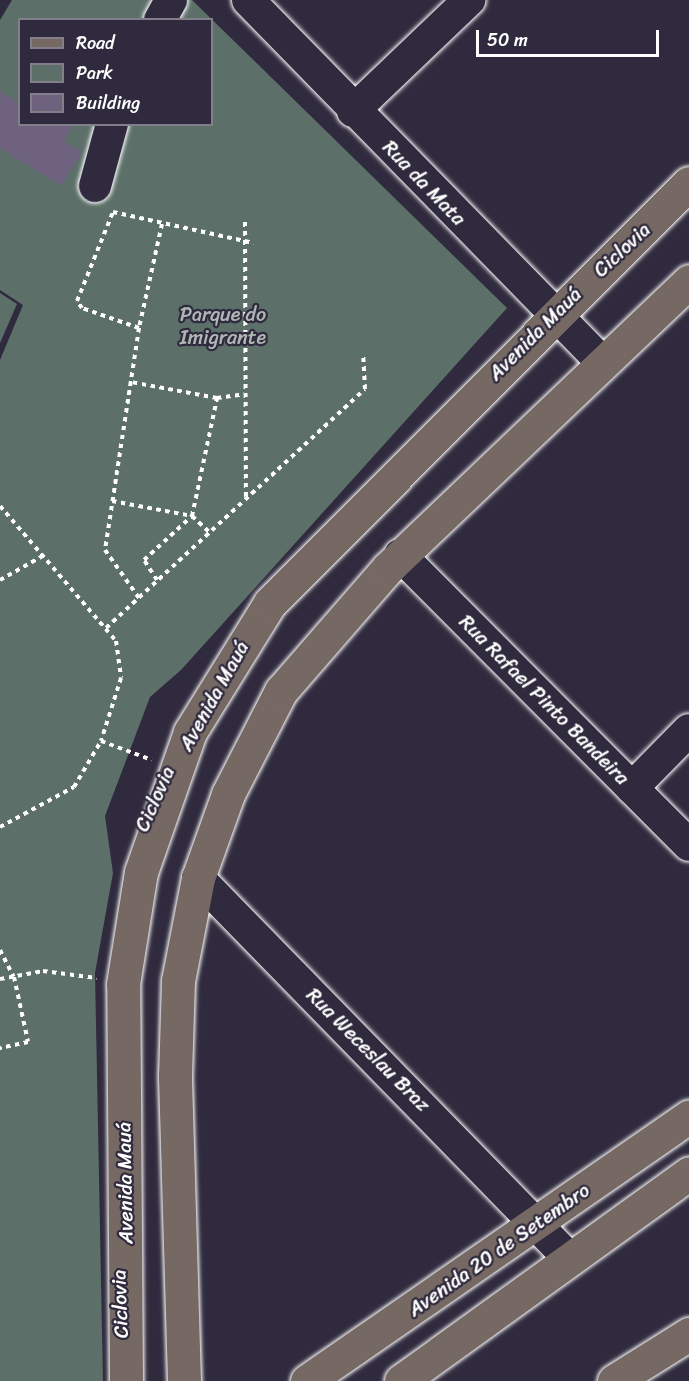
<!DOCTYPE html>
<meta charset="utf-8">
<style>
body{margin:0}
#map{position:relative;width:689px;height:1381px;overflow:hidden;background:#2f2a3d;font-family:Sriracha,sans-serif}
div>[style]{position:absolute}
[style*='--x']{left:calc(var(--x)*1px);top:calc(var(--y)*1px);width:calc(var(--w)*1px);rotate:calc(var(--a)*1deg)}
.green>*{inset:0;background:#5c6f68}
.building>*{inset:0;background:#6e627f}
.path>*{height:4px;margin-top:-2px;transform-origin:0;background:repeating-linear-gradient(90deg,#fff 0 4.5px,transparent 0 9px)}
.roads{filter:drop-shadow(0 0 2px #fff) drop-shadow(0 0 2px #fff)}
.minor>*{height:32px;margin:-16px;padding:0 16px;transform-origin:16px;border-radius:16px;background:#2f2a3d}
.major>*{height:33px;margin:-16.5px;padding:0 16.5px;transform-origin:16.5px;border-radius:16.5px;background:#766964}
span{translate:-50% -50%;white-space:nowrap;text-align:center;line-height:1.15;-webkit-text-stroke:4.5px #2f2a3d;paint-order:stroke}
.street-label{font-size:20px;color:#fff}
.park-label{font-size:20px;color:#aeb7b4}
.legend{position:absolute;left:18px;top:18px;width:195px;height:108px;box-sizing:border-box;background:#2f2a3d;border:2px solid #827f8b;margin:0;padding:8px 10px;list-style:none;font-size:18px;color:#fff}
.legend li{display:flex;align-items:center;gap:12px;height:30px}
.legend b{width:30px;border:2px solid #827f8b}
.scale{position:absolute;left:476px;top:30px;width:183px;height:27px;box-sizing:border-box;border:3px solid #fff;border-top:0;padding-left:8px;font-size:18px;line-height:21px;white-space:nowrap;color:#fff;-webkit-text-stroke:4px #2f2a3d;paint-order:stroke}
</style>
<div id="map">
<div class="green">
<div style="clip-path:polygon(evenodd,12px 0,192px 0,507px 308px,181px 670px,150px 697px,105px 816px,113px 873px,95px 973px,103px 1381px,0 1381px,0 360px,23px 305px,0 290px,0 20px,12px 0,20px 20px,212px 20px,212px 124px,20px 124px,20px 20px)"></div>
<div style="clip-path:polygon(0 293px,17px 304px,0 343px)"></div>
</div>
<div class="building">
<div style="clip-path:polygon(0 91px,20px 104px,20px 124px,74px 124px,64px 141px,82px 152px,61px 186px,0 148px)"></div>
</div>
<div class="path">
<div style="--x:245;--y:222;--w:277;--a:89.8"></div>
<div style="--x:162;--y:224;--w:107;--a:102.5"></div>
<div style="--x:139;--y:328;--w:60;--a:-160.7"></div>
<div style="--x:82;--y:308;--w:9;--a:-126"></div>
<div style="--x:77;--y:301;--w:96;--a:-68"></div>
<div style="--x:113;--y:212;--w:144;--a:12.4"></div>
<div style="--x:139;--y:328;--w:225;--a:98.7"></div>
<div style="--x:105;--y:550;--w:59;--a:54.7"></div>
<div style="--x:217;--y:398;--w:27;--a:-8"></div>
<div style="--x:112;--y:501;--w:81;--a:10.6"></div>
<div style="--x:192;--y:516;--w:121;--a:-78"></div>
<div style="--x:217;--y:398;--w:87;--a:-169.5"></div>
<div style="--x:0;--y:506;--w:178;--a:49.3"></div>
<div style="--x:116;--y:641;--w:37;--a:82"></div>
<div style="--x:121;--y:678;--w:66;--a:107.6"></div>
<div style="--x:0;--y:580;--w:53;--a:-29.5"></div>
<div style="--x:157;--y:580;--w:24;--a:-123"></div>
<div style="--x:144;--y:560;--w:65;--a:-42.5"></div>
<div style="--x:192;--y:516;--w:25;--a:43"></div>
<div style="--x:106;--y:628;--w:352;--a:-42.7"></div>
<div style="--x:365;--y:389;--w:36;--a:-93"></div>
<div style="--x:0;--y:827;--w:84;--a:-28.4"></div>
<div style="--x:74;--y:787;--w:53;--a:-59.6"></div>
<div style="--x:101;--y:741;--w:54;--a:20.4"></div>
<div style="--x:0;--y:950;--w:30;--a:63"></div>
<div style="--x:14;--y:977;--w:66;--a:77.8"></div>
<div style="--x:28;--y:1042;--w:29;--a:168"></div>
<div style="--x:0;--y:979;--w:44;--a:-10.5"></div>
<div style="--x:43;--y:971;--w:54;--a:7.4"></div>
</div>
<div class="roads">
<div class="minor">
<div style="--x:248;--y:0;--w:508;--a:45.64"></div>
<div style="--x:160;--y:20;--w:23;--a:-61"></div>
<div style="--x:353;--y:111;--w:161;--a:-43.7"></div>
<div style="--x:95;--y:186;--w:64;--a:-74.7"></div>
<div style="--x:400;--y:555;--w:409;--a:45.1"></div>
<div style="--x:632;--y:788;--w:81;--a:-45.5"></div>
<div style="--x:198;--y:878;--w:531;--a:45.69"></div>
</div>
<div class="major">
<div style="--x:126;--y:1381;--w:397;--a:-90.4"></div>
<div style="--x:123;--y:984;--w:113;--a:-80.9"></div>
<div style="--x:141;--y:872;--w:148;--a:-70.7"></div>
<div style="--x:190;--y:732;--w:152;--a:-58.2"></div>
<div style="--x:270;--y:603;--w:593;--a:-45.07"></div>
<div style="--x:184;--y:1381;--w:305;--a:-91.7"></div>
<div style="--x:175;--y:1076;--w:95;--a:-88.2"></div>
<div style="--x:178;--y:981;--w:105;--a:-79"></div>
<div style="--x:198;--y:878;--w:89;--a:-70.3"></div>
<div style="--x:228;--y:794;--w:116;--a:-62.8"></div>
<div style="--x:281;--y:691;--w:163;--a:-49"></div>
<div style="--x:388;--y:568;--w:416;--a:-43.6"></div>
<div style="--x:307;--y:1381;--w:465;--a:-34.7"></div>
<div style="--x:401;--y:1381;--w:355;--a:-35.8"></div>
<div style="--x:614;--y:1381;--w:89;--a:-32.1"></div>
</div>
</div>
<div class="street-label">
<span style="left:424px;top:183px;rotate:46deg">Rua da Mata</span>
<span style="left:622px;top:250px;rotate:-43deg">Ciclovia</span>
<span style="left:535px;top:334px;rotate:-45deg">Avenida Mauá</span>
<span style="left:214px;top:696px;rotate:-61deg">Avenida Mauá</span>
<span style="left:544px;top:700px;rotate:45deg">Rua Rafael Pinto Bandeira</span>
<span style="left:155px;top:799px;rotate:-66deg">Ciclovia</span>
<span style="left:368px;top:1050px;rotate:45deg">Rua Weceslau Braz</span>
<span style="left:125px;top:1183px;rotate:-91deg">Avenida Mauá</span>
<span style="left:499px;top:1250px;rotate:-35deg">Avenida 20 de Setembro</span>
<span style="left:120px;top:1304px;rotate:-92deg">Ciclovia</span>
</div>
<div class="park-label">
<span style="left:223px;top:326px">Parque do<br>Imigrante</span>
</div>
<ul class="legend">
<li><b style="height:8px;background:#766964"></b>Road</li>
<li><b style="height:16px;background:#5c6f68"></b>Park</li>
<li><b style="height:16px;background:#6e627f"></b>Building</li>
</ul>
<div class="scale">50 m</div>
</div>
